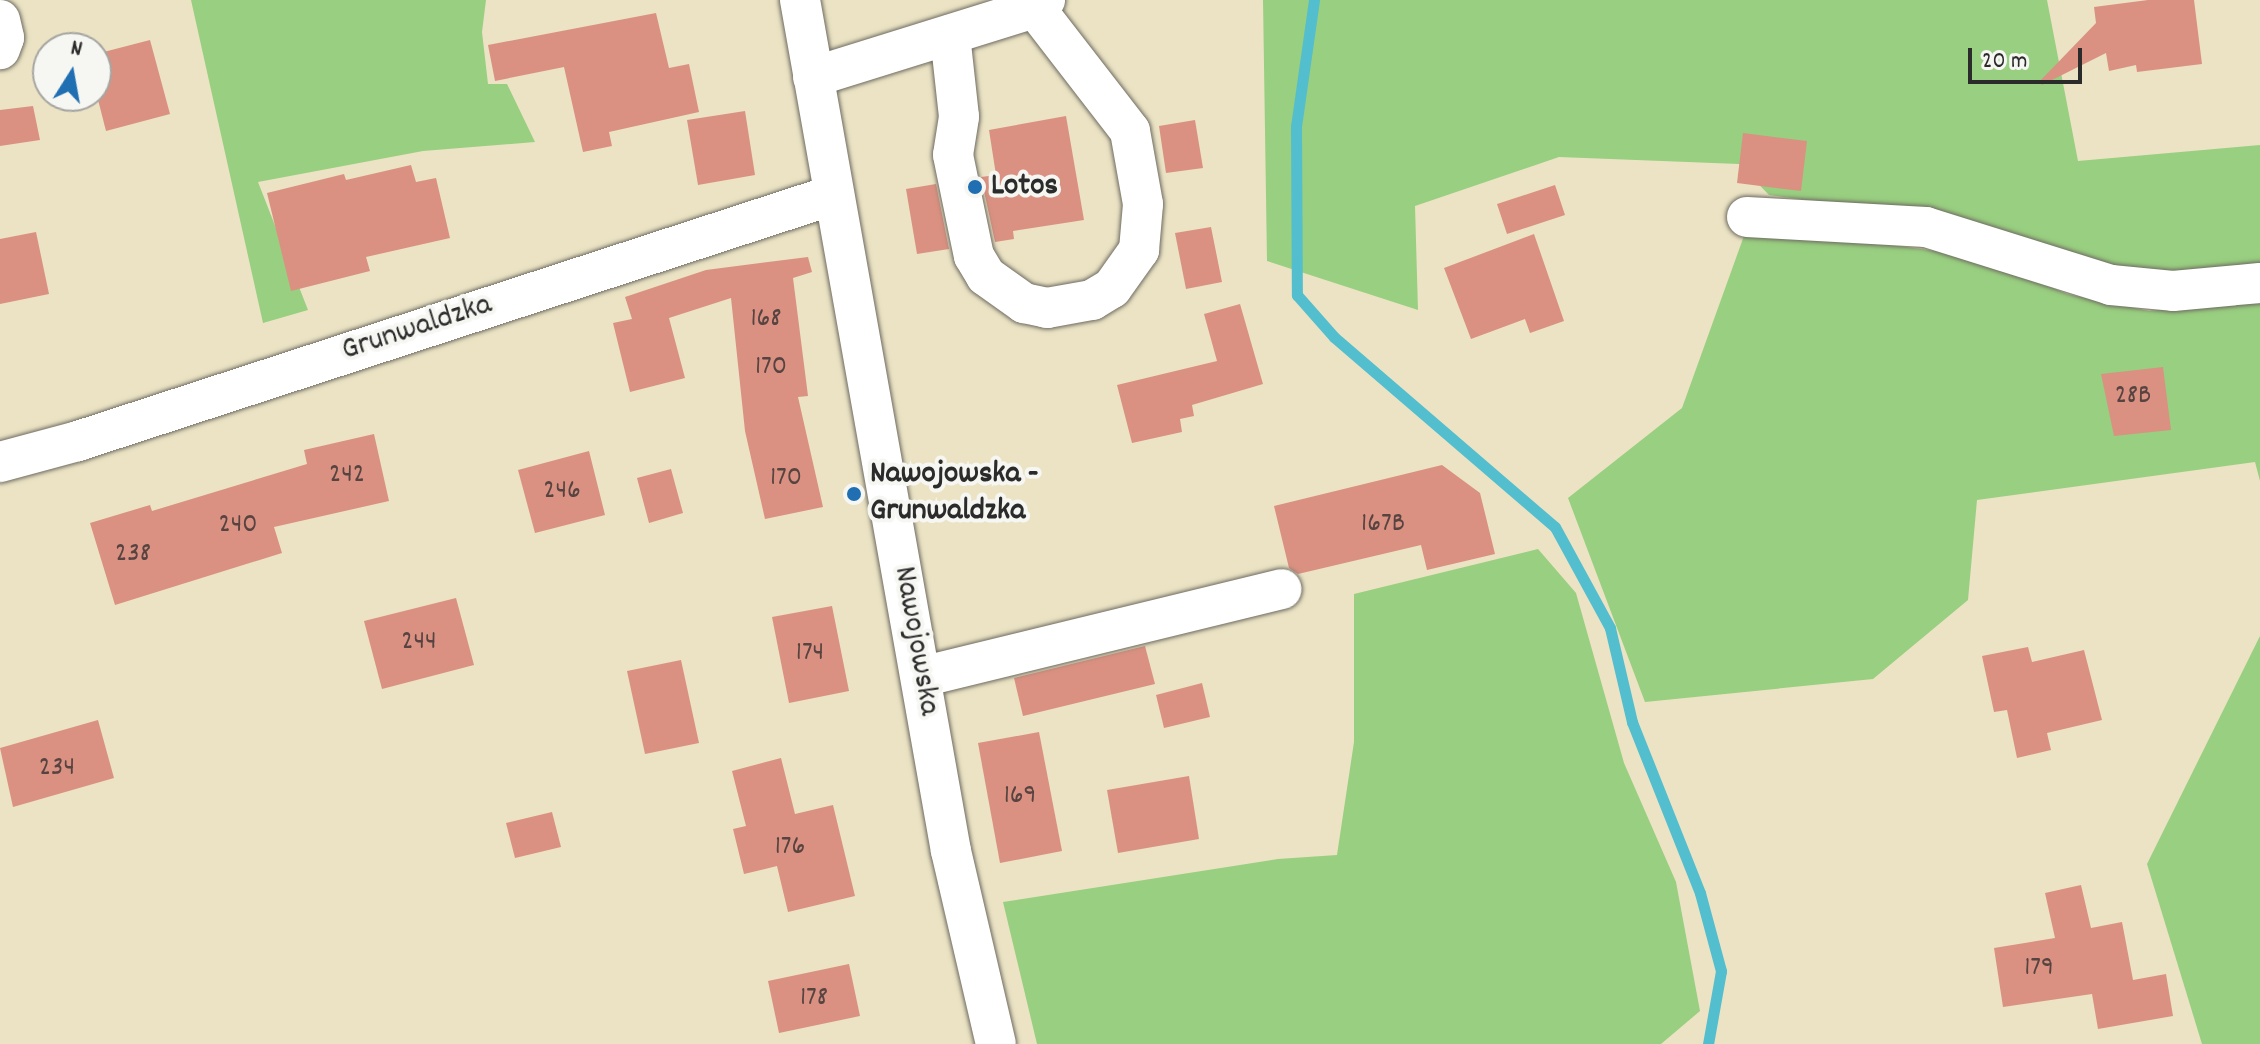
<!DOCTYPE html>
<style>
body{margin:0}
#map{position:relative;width:2260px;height:1044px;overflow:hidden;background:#ebe3c4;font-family:Dekko,sans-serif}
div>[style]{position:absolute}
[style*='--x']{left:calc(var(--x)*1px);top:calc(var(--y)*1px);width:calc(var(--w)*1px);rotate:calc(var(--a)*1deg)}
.green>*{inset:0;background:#99cf80}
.stream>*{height:11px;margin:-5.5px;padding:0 5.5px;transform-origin:5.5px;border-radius:5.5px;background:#53bece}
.building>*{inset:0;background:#da9182}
.roads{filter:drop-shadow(0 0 2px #6e6b61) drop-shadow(0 0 2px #6e6b61)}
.minor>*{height:40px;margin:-20px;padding:0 20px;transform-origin:20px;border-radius:20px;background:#fff}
.dots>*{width:22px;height:22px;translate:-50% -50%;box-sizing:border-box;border:4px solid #f6f6f2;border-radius:50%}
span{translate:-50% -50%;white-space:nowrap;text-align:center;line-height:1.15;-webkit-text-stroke:8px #f6f6f2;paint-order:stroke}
.number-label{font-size:28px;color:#574441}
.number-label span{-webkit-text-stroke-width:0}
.poi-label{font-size:32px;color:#2b2b2b;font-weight:700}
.left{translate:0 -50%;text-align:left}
.street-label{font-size:32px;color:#2b2b2b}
.north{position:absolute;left:32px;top:32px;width:80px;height:80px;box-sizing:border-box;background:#f6f6f2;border:2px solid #a5a5a2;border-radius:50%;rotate:11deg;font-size:22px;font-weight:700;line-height:32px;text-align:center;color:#2b2b2b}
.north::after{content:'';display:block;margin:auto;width:28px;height:36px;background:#1f6fb2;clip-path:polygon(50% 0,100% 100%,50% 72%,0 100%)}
.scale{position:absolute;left:1968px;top:48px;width:114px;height:36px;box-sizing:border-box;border:4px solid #2b2b2b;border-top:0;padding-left:10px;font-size:24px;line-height:28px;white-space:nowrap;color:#2b2b2b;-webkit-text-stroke:6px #f6f6f2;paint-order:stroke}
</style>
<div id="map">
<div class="green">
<div style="clip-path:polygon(191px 0,486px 0,482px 32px,488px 84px,507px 84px,535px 142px,423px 151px,258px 182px,308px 310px,263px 323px)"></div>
<div style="clip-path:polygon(1263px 0,2047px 0,2078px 161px,2260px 145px,2260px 268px,2157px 275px,2075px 260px,1966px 221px,1769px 195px,1739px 164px,1559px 157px,1415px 206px,1418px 310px,1267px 261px)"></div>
<div style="clip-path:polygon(1745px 233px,1831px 237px,1981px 257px,2067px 294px,2149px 311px,2260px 299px,2260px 481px,2255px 462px,1977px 500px,1968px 600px,1873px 679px,1645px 702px,1568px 498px,1682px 408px)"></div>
<div style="clip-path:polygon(1538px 549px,1576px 593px,1624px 763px,1676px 882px,1700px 1011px,1661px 1044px,1037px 1044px,1003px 902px,1278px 859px,1337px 855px,1354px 742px,1354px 594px)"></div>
<div style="clip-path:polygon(2260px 636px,2260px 1044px,2202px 1044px,2147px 864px)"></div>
</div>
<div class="stream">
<div style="--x:1314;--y:0;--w:127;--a:98.1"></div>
<div style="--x:1296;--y:126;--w:169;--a:89.7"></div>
<div style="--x:1297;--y:295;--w:56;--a:48.6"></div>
<div style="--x:1334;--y:337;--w:291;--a:40.7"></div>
<div style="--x:1555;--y:527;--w:115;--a:61.4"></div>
<div style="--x:1610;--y:628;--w:97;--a:76.8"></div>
<div style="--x:1632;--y:722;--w:184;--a:68.3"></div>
<div style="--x:1700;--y:893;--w:81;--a:74.9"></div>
<div style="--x:1721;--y:971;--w:74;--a:100.1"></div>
</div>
<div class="building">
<div style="clip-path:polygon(2148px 0,2194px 0,2202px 64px,2137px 72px,2136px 65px,2109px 71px,2106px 53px,2042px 85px,2039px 82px,2096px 23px,2094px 7px)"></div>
<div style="clip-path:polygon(656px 13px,669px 68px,689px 64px,699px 112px,609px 132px,612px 146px,583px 152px,564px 67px,495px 81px,488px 45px)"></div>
<div style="clip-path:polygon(150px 40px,170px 114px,106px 131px,96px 92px,96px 54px)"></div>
<div style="clip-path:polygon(33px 106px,40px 140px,0 146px,0 110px)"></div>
<div style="clip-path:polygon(745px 111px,755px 175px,698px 185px,687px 120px)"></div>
<div style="clip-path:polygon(1066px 116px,1084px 220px,1013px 231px,1014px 239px,995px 242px,981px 177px,996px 175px,989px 130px)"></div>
<div style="clip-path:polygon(1195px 120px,1203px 168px,1166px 173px,1159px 126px)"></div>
<div style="clip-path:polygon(1743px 133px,1807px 141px,1801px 191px,1737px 183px)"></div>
<div style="clip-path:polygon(411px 165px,416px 182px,436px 178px,450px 238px,366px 257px,370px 271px,291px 291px,267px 193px,344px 174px,346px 180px)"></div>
<div style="clip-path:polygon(936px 184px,949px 249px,917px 254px,906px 189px)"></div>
<div style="clip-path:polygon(1555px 185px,1565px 215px,1507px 234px,1497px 204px)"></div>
<div style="clip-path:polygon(1211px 227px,1222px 282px,1186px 289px,1175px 233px)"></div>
<div style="clip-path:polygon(36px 232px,49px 294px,0 304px,0 239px)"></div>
<div style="clip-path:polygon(1534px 234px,1564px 321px,1530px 333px,1525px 319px,1471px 339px,1444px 268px)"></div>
<div style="clip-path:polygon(808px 257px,812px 272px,793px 278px,808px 396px,798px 397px,823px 507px,765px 519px,745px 431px,731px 298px,669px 318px,685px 378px,630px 392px,613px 323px,632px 319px,625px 297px,706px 270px)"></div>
<div style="clip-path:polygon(1240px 304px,1263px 384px,1192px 405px,1194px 416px,1180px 419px,1182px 432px,1132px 443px,1117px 385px,1217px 361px,1204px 314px)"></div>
<div style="clip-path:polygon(2163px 367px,2171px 430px,2114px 436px,2101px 374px)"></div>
<div style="clip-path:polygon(374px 434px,389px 501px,274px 527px,282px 553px,115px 605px,90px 523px,150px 505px,152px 511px,307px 464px,304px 450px)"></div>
<div style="clip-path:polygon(589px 451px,605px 515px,535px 533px,518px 470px)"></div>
<div style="clip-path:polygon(1442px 465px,1480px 493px,1495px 554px,1427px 570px,1421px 545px,1298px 574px,1289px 568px,1274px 506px)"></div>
<div style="clip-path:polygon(671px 469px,683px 513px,649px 523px,637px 478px)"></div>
<div style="clip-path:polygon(456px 598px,474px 665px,382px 689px,364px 621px)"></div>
<div style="clip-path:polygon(832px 606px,849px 691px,789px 703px,772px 617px)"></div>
<div style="clip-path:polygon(1145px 646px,1155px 684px,1023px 716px,1014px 678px)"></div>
<div style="clip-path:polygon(2028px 647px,2032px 662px,2084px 650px,2102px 720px,2047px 733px,2051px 750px,2017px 758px,2007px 710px,1994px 712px,1982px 656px)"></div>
<div style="clip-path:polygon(681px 660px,699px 743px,645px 754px,627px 671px)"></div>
<div style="clip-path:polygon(1202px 683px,1210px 717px,1164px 728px,1156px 695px)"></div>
<div style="clip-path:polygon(98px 720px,114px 778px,13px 807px,0 748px)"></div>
<div style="clip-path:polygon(1039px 732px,1062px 851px,1000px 863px,978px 743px)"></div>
<div style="clip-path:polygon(781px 758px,795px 814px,833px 805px,855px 896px,788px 912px,777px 866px,744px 874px,733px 829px,746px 826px,732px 771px)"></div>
<div style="clip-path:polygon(1189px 776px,1199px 839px,1118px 853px,1107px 790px)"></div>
<div style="clip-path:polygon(552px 812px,561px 847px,515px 858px,506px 823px)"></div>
<div style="clip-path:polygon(2081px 885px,2091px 928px,2122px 922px,2133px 980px,2166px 974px,2173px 1016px,2098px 1029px,2092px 994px,2003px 1007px,1994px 948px,2055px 938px,2045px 893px)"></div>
<div style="clip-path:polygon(849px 964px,860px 1016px,779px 1033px,768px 981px)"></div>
</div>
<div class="roads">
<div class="minor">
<div style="--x:800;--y:0;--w:864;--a:79.94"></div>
<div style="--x:951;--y:851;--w:198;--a:76.9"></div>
<div style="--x:0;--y:20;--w:18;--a:77"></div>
<div style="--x:4;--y:38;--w:12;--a:110"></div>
<div style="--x:950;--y:35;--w:82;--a:83.7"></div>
<div style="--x:959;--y:117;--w:38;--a:99"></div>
<div style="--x:953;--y:155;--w:103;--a:78.3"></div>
<div style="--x:974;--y:256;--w:23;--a:59"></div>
<div style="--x:986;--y:276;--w:47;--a:35.4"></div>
<div style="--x:1024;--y:303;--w:24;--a:12"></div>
<div style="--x:1047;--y:308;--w:46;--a:-10.1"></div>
<div style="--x:1092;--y:300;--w:23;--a:-31"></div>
<div style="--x:1112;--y:288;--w:47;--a:-54.6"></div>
<div style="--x:1139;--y:250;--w:46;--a:-85"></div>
<div style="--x:1143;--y:204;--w:74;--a:-100.1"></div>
<div style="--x:1130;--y:131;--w:155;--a:-127.7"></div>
<div style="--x:813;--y:77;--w:232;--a:-17.3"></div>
<div style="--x:1035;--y:8;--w:13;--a:-39"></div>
<div style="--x:1747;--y:217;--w:179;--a:3.2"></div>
<div style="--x:1926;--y:227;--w:194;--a:17.4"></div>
<div style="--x:2111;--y:285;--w:62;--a:5.5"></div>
<div style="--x:2173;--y:291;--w:87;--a:-5.3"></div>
<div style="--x:0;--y:462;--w:81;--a:-15.1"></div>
<div style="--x:78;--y:441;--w:794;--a:-18.05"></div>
<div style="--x:921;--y:677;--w:371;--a:-13.7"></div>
</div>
</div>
<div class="dots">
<div style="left:975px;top:187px;background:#1f6fb2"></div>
<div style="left:854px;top:494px;background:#1f6fb2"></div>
</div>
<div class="number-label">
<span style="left:766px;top:320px">168</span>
<span style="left:771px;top:368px">170</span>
<span style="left:2133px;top:397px">28B</span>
<span style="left:347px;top:476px">242</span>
<span style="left:786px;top:479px">170</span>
<span style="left:562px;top:492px">246</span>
<span style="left:1383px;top:525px">167B</span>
<span style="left:238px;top:526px">240</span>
<span style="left:133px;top:555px">238</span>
<span style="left:419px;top:643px">244</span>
<span style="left:810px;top:654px">174</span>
<span style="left:57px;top:769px">234</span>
<span style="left:1020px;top:797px">169</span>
<span style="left:790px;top:848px">176</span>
<span style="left:2039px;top:969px">179</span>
<span style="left:814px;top:999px">178</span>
</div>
<div class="poi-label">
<span class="left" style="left:991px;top:187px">Lotos</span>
<span class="left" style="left:870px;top:494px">Nawojowska -<br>Grunwaldzka</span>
</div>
<div class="street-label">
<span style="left:417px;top:329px;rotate:-18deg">Grunwaldzka</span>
<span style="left:915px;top:641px;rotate:80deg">Nawojowska</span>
</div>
<div class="north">N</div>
<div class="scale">20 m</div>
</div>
